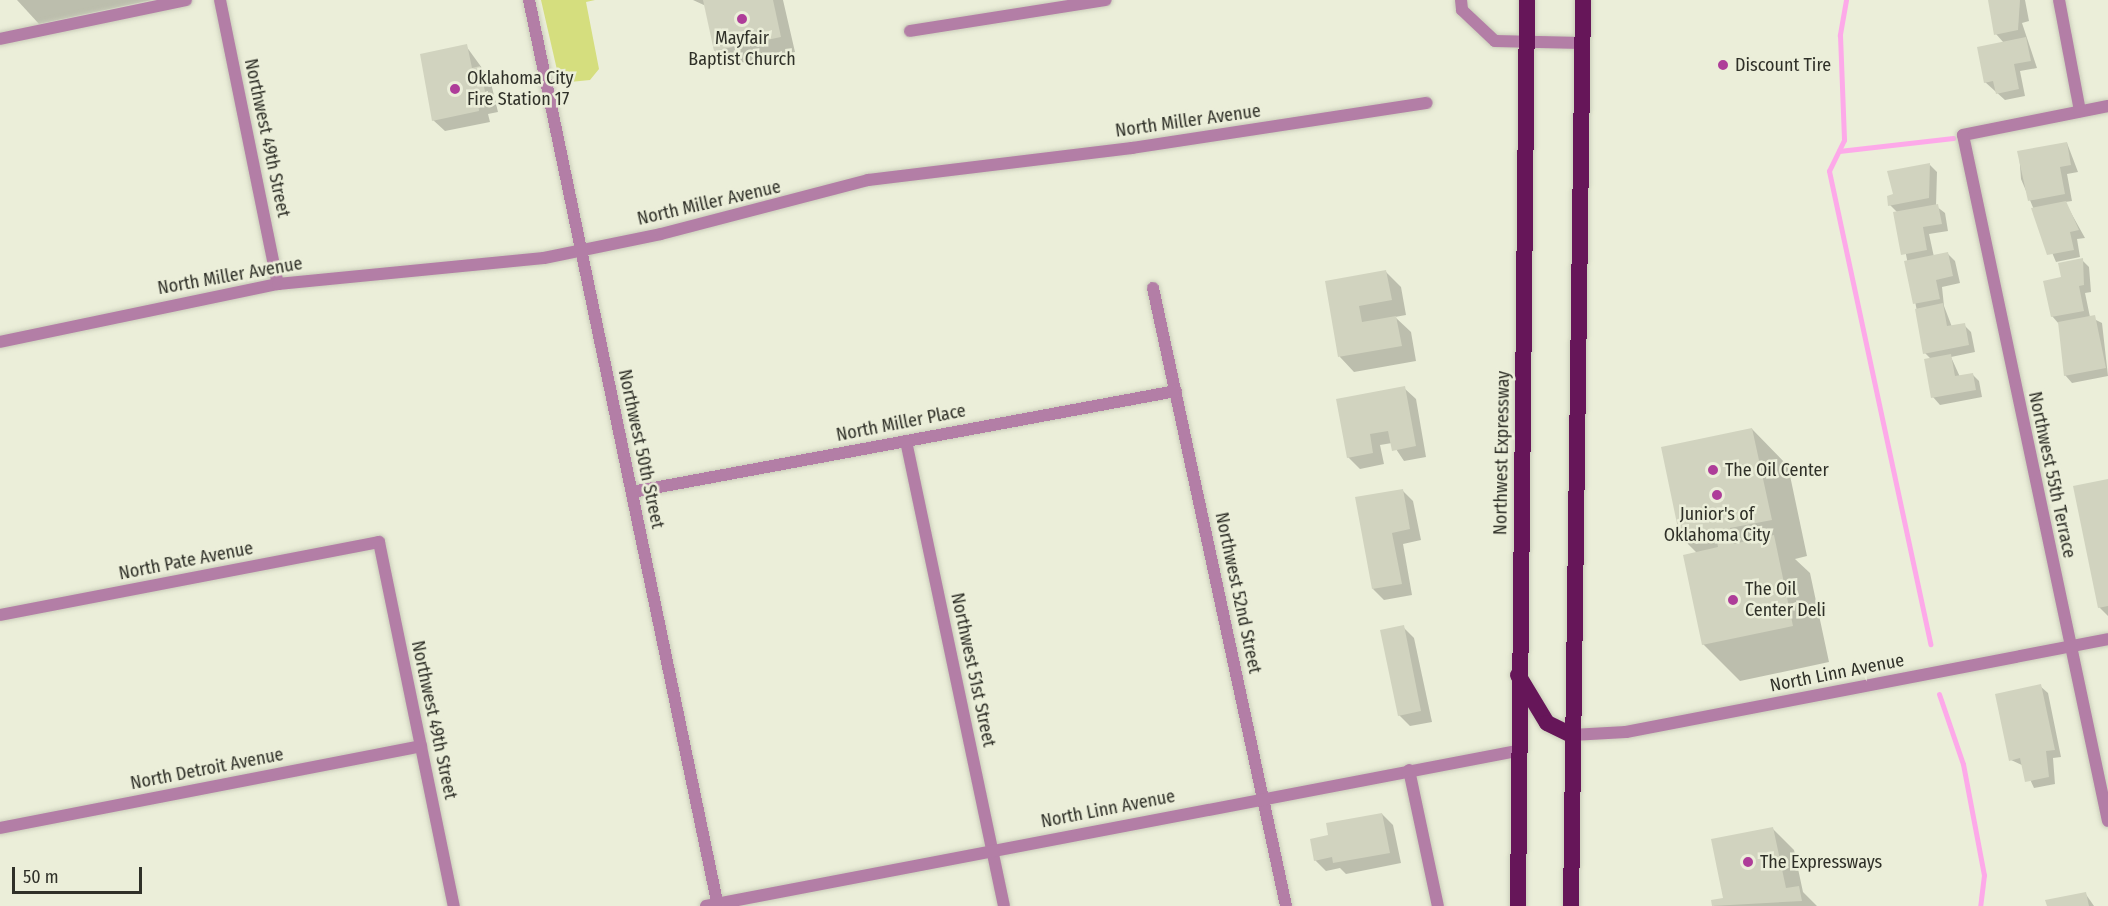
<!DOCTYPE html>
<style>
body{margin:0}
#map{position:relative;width:2108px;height:906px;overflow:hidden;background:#ebeed9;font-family:"Fira Sans Condensed",sans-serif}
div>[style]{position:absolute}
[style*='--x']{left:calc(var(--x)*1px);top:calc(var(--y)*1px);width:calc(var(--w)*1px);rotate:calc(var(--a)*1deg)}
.green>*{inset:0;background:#d5de7e}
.shadow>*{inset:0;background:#0003}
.stream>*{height:5px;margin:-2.5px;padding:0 2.5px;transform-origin:2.5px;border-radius:2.5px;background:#fda9e9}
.building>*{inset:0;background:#d1d3bf}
.roads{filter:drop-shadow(0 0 2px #c9ccb9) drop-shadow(0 0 2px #c9ccb9)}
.minor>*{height:12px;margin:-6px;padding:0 6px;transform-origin:6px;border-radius:6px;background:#b37ea6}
.tertiary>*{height:12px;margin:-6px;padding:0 6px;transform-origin:6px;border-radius:6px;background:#b37ea6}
.trunk>*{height:16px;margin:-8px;padding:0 8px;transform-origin:8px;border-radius:8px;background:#661659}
.dots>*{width:16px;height:16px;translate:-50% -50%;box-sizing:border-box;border:3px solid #ebeed9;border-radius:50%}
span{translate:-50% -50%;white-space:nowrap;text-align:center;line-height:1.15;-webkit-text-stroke:5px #ebeed9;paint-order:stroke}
.poi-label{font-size:18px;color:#2f3028}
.left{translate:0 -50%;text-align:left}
.street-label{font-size:18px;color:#2f3028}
.scale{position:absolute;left:12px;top:867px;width:130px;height:27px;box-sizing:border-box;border:3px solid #2f3028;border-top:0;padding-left:8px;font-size:18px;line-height:21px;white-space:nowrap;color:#2f3028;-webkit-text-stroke:4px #ebeed9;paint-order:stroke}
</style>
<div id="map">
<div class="green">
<div style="clip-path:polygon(541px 0,595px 0,586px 2px,599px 69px,590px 80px,560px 83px)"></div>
</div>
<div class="shadow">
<div style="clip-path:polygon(17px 0,152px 0,39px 24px)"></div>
<div style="clip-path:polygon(693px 0,783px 0,795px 52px,730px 65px,715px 51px,706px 6px)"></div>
<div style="clip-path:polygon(1989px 0,2025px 0,2029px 21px,2022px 23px,2037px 68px,2020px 71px,2025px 96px,2005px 100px,1985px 82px,2004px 43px,1996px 34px)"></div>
<div style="clip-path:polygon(466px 46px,490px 79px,498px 112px,488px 114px,490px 122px,445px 131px,433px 120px)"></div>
<div style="clip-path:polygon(2067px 143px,2078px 172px,2067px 174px,2072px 201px,2065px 202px,2085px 238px,2077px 239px,2080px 257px,2056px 262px,2021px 179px,2019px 152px)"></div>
<div style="clip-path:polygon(1930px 165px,1937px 172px,1936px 206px,1945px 213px,1948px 231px,1929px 234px,1934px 257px,1948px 254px,1955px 261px,1960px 283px,1942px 287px,1944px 306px,1952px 327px,1964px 325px,1971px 332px,1975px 352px,1951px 357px,1960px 377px,1972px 374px,1979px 381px,1982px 397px,1940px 405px,1933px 397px,1931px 359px,1925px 353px,1898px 213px,1890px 205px)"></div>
<div style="clip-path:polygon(2082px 260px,2089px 267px,2091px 292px,2085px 293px,2090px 317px,2102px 323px,2108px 376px,2072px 383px,2065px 375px,2059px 324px,2052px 316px,2063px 278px)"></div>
<div style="clip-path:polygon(1386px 272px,1401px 287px,1406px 315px,1395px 317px,1411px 332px,1416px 361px,1354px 372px,1340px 357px,1326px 282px)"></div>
<div style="clip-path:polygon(1404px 388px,1416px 399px,1426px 457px,1404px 461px,1392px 443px,1380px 445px,1384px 464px,1360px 469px,1348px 457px)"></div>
<div style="clip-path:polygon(1752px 429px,1788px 466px,1807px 556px,1795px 559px,1810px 573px,1829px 662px,1740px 681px,1703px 644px,1697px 553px,1682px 538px)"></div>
<div style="clip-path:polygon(2108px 481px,2108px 616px,2099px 607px)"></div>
<div style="clip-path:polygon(1402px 490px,1413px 501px,1421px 540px,1403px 544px,1412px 595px,1384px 600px,1373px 589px)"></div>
<div style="clip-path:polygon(1403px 627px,1414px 638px,1432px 722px,1410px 726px,1399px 715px)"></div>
<div style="clip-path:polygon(2040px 686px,2048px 693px,2061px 757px,2053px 758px,2055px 784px,2034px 788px,2024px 766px,2011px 760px)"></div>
<div style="clip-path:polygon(1382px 814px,1393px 825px,1401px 863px,1346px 874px,1340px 868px,1326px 871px,1315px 860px,1330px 837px)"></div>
<div style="clip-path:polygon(1773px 829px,1794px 850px,1803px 892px,1817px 906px,1714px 906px,1713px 901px,1724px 899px)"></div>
<div style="clip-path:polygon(2085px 893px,2094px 906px,2048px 906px)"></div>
</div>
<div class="stream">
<div style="--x:1846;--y:0;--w:36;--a:100"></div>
<div style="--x:1840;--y:35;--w:105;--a:87.8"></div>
<div style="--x:1844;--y:140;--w:34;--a:116"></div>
<div style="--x:1829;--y:171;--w:484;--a:77.9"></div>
<div style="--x:1839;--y:151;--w:115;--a:-6.5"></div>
<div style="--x:1939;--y:694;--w:74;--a:71.1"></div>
<div style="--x:1963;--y:764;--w:113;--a:79.3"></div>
<div style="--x:1984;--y:875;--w:31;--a:97"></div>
</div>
<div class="building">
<div style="clip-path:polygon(703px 0,773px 0,781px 37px,714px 51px)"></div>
<div style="clip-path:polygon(1988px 0,2020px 0,2018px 30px,1994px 35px)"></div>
<div style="clip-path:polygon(2026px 37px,2031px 61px,2014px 64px,2019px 89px,1996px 94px,1993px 81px,1984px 83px,1977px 47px)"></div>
<div style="clip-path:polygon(467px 44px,472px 68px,480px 66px,487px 102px,478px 103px,479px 111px,432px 121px,420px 54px)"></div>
<div style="clip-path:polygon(2067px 142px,2071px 165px,2060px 167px,2065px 194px,2028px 201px,2017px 151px)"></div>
<div style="clip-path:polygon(1930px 163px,1929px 198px,1888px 206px,1887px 196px,1893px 194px,1887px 171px)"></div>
<div style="clip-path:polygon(2066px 201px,2079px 230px,2070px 232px,2074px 250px,2047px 255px,2031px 208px)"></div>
<div style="clip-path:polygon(1938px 204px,1942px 224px,1923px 227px,1927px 250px,1901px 255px,1893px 212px)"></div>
<div style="clip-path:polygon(1948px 252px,1953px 276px,1936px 280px,1940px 299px,1913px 304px,1904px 261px)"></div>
<div style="clip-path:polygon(2083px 258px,2084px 285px,2079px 286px,2084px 311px,2051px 317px,2043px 281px,2061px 277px,2058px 263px)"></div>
<div style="clip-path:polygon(1386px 270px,1392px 300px,1359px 306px,1362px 322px,1396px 316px,1402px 346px,1338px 357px,1325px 281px)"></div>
<div style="clip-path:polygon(1943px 303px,1947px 326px,1965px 323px,1969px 345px,1923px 354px,1915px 309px)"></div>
<div style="clip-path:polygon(2095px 315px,2106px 368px,2064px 376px,2058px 322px)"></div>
<div style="clip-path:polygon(1951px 354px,1955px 376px,1973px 373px,1976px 390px,1931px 398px,1924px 359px)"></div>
<div style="clip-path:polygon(1405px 386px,1416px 446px,1392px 451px,1388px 431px,1370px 434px,1373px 453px,1347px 458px,1336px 399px)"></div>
<div style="clip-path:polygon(1752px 428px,1772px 520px,1730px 528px,1733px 544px,1774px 535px,1793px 626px,1702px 645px,1683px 555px,1718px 547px,1715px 531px,1680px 538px,1661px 447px)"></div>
<div style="clip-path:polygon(2108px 479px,2108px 606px,2098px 608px,2073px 486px)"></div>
<div style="clip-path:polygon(1403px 489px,1410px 529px,1392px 533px,1402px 584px,1372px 589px,1355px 497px)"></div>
<div style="clip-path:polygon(1404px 625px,1421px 711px,1398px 716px,1380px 630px)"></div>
<div style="clip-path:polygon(2041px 684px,2055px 750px,2046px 751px,2049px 777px,2025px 782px,2020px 758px,2009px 761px,1995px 694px)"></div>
<div style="clip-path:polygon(1382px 813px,1390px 853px,1333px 863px,1332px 857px,1314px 861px,1310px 839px,1328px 835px,1326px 823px)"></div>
<div style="clip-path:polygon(1773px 827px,1786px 888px,1799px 886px,1802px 901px,1712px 906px,1711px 900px,1723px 898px,1711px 839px)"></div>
<div style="clip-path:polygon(2086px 892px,2089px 906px,2047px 906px,2045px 900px)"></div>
</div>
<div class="roads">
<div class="minor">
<div style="--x:220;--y:0;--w:290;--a:78.5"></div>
<div style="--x:1461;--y:0;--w:10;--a:84"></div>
<div style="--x:1462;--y:10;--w:45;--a:43.2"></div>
<div style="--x:1495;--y:41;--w:87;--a:1.3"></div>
<div style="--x:2059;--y:0;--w:113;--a:79.3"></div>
<div style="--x:910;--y:31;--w:198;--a:-9"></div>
<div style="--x:0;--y:39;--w:190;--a:-11.8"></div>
<div style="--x:2108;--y:106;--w:148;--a:168.7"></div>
<div style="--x:1963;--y:135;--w:701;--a:78.07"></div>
<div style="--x:1153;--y:288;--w:632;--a:77.85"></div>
<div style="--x:0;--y:342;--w:284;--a:-11.8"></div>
<div style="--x:278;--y:284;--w:267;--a:-5.6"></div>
<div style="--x:544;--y:258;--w:119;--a:-11.6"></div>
<div style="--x:661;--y:234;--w:214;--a:-14.6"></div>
<div style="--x:868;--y:180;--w:266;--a:-6.9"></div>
<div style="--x:1132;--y:148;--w:298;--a:-8.7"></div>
<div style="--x:906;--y:441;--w:475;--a:78.1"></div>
<div style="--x:632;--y:492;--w:553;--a:-10.52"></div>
<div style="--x:0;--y:615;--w:386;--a:-10.9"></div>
<div style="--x:379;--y:542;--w:372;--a:78.4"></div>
<div style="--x:1572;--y:735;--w:54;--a:-3.2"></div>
<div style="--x:1626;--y:732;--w:491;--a:-10.9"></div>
<div style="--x:1409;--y:770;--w:139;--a:78"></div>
<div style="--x:0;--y:828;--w:429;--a:-11"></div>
<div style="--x:706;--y:906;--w:826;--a:-10.82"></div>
</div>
<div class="tertiary">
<div style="--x:529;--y:0;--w:926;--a:78.22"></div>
</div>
<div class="trunk">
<div style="--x:1518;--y:675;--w:56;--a:58.9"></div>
<div style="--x:1547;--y:723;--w:28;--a:26"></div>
<div style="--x:1518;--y:906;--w:906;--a:-89.43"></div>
<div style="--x:1571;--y:906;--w:906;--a:-89.24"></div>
</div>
</div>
<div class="dots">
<div style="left:742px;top:19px;background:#ae3d99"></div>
<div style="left:1723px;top:65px;background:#ae3d99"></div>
<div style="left:455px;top:89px;background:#ae3d99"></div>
<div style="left:1713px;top:470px;background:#ae3d99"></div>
<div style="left:1717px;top:495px;background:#ae3d99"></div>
<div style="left:1733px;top:600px;background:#ae3d99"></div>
<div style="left:1748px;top:862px;background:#ae3d99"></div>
</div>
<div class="poi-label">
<span style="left:742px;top:49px">Mayfair<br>Baptist Church</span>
<span class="left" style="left:1735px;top:65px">Discount Tire</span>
<span class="left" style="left:467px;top:89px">Oklahoma City<br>Fire Station 17</span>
<span class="left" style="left:1725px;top:470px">The Oil Center</span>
<span style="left:1717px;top:525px">Junior's of<br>Oklahoma City</span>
<span class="left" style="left:1745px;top:600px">The Oil<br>Center Deli</span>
<span class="left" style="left:1760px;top:862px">The Expressways</span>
</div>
<div class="street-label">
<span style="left:1188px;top:121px;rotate:-8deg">North Miller Avenue</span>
<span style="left:267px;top:138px;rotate:78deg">Northwest 49th Street</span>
<span style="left:709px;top:203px;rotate:-13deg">North Miller Avenue</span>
<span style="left:230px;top:276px;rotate:-10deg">North Miller Avenue</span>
<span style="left:901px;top:423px;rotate:-11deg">North Miller Place</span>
<span style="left:641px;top:449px;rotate:78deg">Northwest 50th Street</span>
<span style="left:1502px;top:453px;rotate:-89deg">Northwest Expressway</span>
<span style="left:2052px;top:475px;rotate:78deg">Northwest 55th Terrace</span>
<span style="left:186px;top:561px;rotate:-11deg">North Pate Avenue</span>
<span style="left:1238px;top:593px;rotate:78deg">Northwest 52nd Street</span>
<span style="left:973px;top:670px;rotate:78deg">Northwest 51st Street</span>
<span style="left:1837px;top:673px;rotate:-11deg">North Linn Avenue</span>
<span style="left:434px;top:720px;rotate:78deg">Northwest 49th Street</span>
<span style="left:207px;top:769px;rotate:-11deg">North Detroit Avenue</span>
<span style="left:1108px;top:809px;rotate:-11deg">North Linn Avenue</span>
</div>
<div class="scale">50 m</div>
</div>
